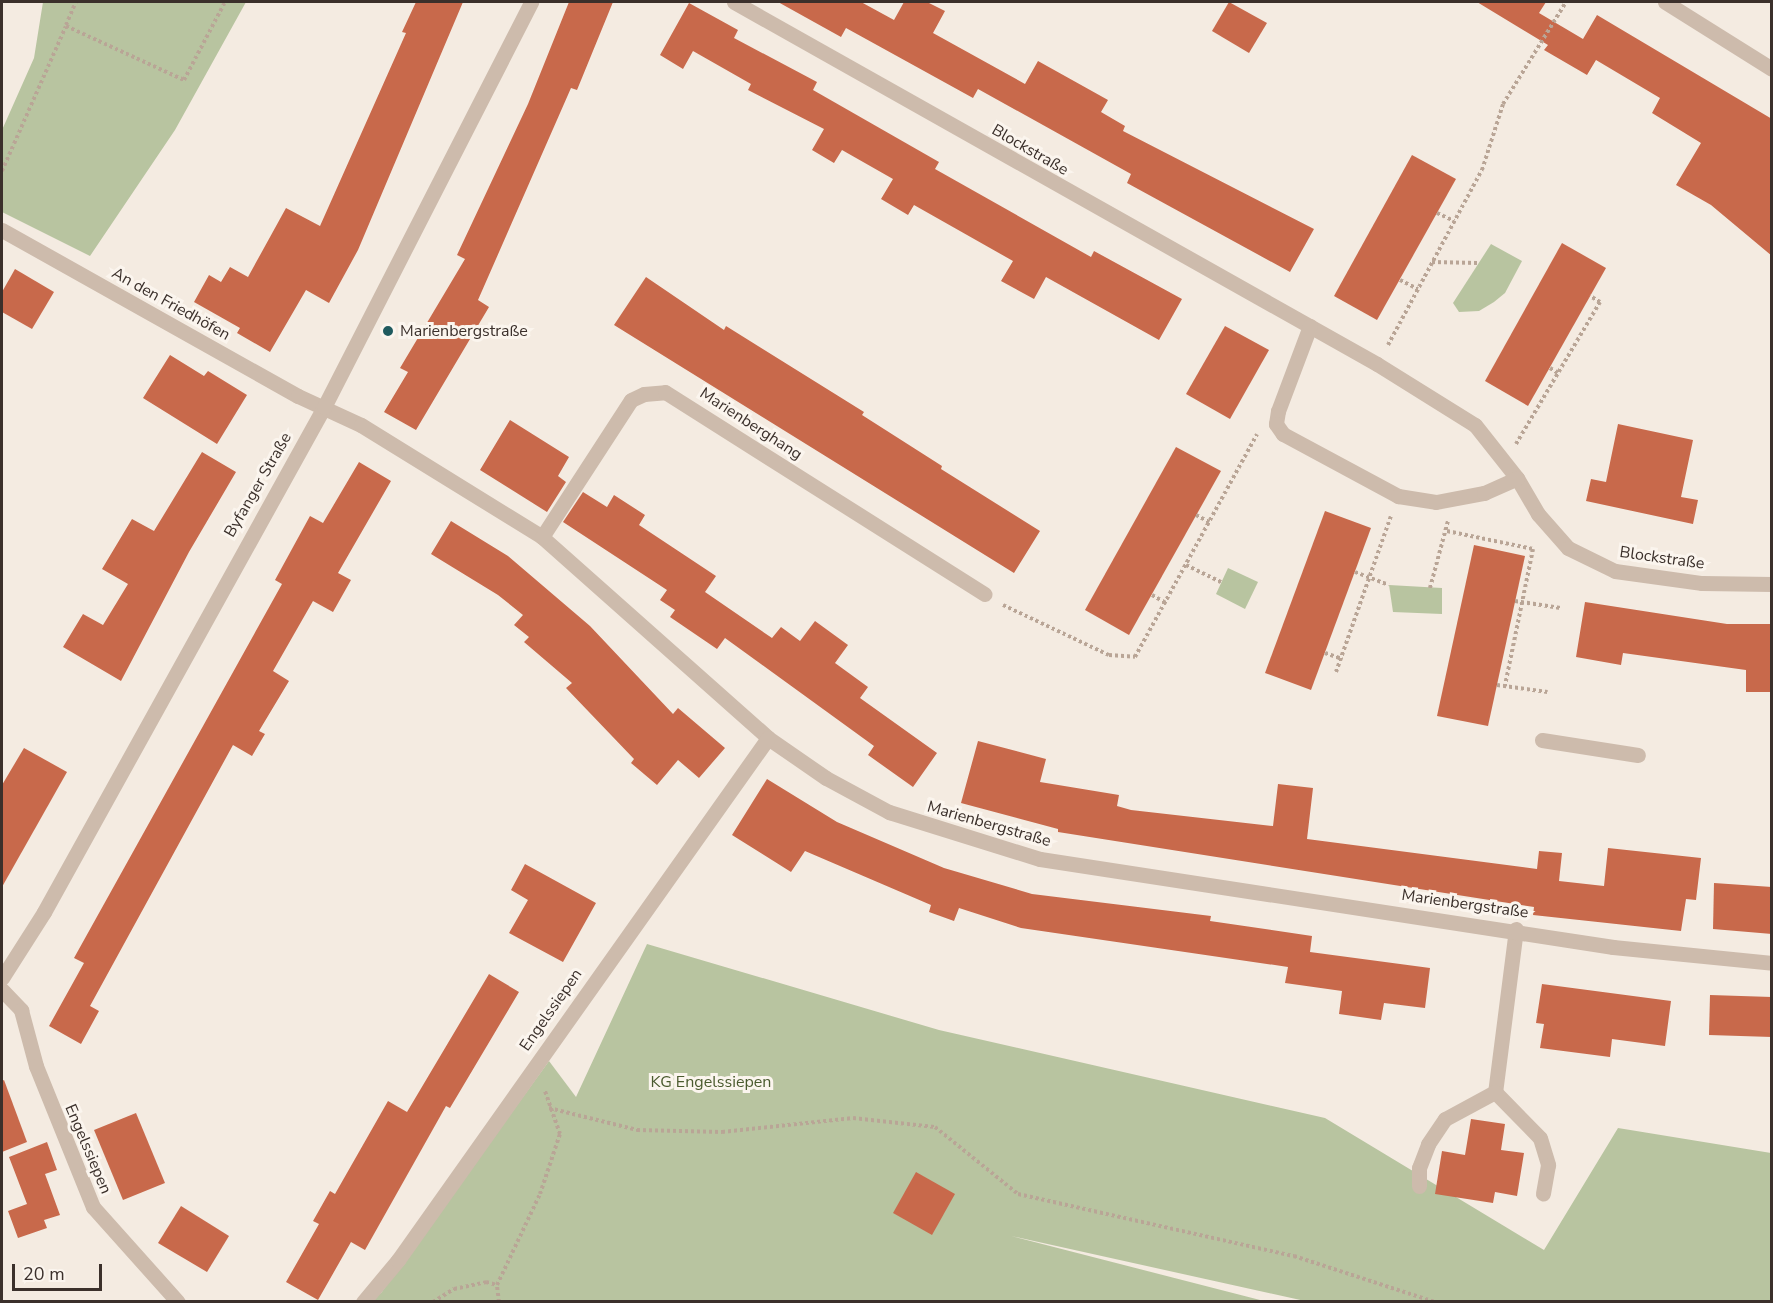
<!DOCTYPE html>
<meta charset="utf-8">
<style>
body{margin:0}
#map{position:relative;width:1773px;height:1303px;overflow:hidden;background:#f4ebe1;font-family:"Nunito Sans",sans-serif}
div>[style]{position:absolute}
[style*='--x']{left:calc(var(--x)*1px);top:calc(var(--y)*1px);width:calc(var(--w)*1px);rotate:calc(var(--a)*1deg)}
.green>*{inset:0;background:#b8c4a0}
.building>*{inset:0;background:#c8694b}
.path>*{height:4px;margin-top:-2px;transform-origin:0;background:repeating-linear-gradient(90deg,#b9a596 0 3px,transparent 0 6px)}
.service>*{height:15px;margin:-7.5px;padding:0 7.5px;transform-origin:7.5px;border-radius:7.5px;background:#cdbbac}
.minor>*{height:15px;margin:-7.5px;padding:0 7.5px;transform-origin:7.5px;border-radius:7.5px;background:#cdbbac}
.tertiary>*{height:15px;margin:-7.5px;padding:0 7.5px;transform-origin:7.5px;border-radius:7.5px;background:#cdbbac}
.dots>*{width:16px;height:16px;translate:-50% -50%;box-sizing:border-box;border:3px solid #fbf5ee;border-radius:50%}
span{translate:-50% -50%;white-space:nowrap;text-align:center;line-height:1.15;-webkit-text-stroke:6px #fbf5ee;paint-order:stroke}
.street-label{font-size:16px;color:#3b302b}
.poi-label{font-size:16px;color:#3b302b}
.left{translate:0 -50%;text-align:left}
.park-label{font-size:16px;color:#4a5a2e}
.frame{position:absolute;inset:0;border:3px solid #3b302b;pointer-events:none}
.scale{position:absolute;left:12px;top:1264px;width:90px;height:27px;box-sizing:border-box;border:3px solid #3b302b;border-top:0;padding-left:8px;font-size:18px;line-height:21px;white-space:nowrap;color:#3b302b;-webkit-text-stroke:4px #fbf5ee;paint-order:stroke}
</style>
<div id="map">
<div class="green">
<div style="clip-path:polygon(43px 2px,246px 2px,175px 130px,90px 256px,2px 212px,2px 130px,34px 58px)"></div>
<div style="clip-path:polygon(1491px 244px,1522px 261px,1505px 293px,1494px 302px,1479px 311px,1459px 312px,1453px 303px)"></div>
<div style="clip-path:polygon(1228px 568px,1258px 582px,1245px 609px,1216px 594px)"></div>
<div style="clip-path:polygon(1389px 585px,1442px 588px,1442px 614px,1393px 612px)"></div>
<div style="clip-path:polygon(647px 944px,939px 1030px,1325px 1118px,1544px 1250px,1618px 1128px,1771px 1153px,1771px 1301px,1305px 1301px,1011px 1236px,1264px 1301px,362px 1302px,381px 1293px,549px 1061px,576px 1097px)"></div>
</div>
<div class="building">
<div style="clip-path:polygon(416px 2px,463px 2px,358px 250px,329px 303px,306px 290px,270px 352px,237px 333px,240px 328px,194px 302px,209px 275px,221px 282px,230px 267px,248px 277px,286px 208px,320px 226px,406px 33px,402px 32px)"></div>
<div style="clip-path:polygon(569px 2px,613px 2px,577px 90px,571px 88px,478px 300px,489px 307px,416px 430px,384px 412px,408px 372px,400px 368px,465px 259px,457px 255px,528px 104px)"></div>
<div style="clip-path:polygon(778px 2px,861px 2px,894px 20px,904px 2px,927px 2px,945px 11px,933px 33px,1025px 84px,1038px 61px,1108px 100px,1101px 112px,1125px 126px,1123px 131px,1314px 229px,1290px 272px,1127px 183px,1131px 174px,978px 89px,973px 98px,846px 28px,841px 37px)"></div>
<div style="clip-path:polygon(1229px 2px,1267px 23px,1249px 53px,1212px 31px)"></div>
<div style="clip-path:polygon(1477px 2px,1546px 2px,1539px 13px,1583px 39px,1597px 15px,1772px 119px,1772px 256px,1711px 205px,1676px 185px,1701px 143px,1652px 113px,1660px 98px,1596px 60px,1587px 75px,1544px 50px,1548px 45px)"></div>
<div style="clip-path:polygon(689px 3px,738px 30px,734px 38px,817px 82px,813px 90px,939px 162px,935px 169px,1091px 257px,1094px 251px,1182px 299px,1159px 340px,1046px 277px,1034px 299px,1001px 281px,1013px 261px,914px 205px,908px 215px,881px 199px,893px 179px,842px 150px,834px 163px,812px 150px,824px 129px,748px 90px,751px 84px,693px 51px,683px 69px,660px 55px)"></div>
<div style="clip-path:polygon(1412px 155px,1456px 179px,1377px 320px,1334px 296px)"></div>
<div style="clip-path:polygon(1562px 243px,1606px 268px,1528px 406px,1485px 381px)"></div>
<div style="clip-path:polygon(15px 269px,54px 292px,32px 329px,2px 312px,2px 292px)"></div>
<div style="clip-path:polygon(646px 277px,724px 330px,726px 326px,864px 412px,862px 415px,942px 466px,941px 469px,1040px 531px,1014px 573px,614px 325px)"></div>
<div style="clip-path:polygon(1225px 326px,1269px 350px,1230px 419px,1186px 394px)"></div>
<div style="clip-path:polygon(170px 355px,204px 376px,208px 371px,247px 395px,217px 444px,143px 398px)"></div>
<div style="clip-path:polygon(510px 420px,569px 457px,558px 476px,566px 482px,547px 512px,480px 470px)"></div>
<div style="clip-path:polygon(1618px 424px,1693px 440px,1681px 497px,1698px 500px,1693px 524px,1586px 501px,1591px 479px,1606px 482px)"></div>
<div style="clip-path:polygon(1176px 447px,1221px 471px,1129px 635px,1085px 610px)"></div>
<div style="clip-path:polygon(202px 452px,236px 472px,189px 552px,121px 681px,63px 647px,83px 614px,103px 625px,128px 584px,102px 569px,132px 519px,154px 531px)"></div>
<div style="clip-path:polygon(359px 462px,391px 481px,338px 573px,351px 580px,333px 612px,313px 601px,273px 671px,289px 681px,259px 731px,265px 734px,252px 756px,233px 745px,90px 1006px,99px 1011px,81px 1044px,49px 1026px,84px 963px,74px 958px,282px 584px,275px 580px,310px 516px,323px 523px)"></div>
<div style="clip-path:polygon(583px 492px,607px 507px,614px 495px,645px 515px,639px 525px,716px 576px,705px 592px,772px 638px,781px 627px,800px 641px,815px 621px,848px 645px,835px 663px,868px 687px,860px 698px,937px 753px,913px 787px,868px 755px,874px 746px,725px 638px,717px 649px,670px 617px,675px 610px,660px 600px,667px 590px,563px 522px)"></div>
<div style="clip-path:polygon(1325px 511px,1371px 528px,1311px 690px,1265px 673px)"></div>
<div style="clip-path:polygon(451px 521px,508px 556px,590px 626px,673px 714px,678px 708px,725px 748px,699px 778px,678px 760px,657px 785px,631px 763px,634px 759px,566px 688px,572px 683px,524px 642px,529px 637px,514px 625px,523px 615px,498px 595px,431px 554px)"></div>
<div style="clip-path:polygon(1474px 545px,1525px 556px,1488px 726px,1437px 716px)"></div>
<div style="clip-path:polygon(1585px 602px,1727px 624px,1772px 624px,1772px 692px,1746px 692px,1746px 670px,1623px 653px,1621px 665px,1576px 657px)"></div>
<div style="clip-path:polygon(978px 741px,1046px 759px,1040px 782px,1119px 795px,1117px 806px,1131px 810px,1273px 826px,1278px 784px,1313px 788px,1307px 839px,1537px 869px,1539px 851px,1562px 853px,1559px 881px,1604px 886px,1608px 848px,1701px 858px,1696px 900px,1686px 899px,1681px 931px,1533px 915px,1534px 907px,1058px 832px,1058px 829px,961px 803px)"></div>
<div style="clip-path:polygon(24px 748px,67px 772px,2px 887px,2px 785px)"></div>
<div style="clip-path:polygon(767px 779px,837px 822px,944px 868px,1032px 894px,1211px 916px,1210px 921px,1312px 936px,1310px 952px,1430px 968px,1425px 1008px,1384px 1003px,1381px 1020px,1339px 1014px,1342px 991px,1285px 983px,1288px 967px,1021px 928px,959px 908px,954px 921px,929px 912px,931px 905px,805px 851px,791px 872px,732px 835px)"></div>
<div style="clip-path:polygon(525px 864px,596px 903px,563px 962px,509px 933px,528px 900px,511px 890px)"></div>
<div style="clip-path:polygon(1714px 883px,1772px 887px,1772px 934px,1713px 929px)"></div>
<div style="clip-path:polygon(489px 974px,519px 992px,450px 1108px,446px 1106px,365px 1250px,351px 1242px,318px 1300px,286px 1282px,319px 1224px,313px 1221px,330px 1191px,335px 1194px,388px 1101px,407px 1112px)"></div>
<div style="clip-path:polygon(1542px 984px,1671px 1001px,1665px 1046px,1612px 1039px,1610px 1057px,1540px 1048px,1544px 1024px,1536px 1023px)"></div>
<div style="clip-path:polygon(1710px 995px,1772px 997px,1772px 1037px,1709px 1035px)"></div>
<div style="clip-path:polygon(4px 1080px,27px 1142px,2px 1152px,2px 1081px)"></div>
<div style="clip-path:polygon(136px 1113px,165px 1183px,123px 1200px,94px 1130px)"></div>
<div style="clip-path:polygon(1471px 1119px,1505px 1124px,1501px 1150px,1524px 1153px,1517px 1196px,1495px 1192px,1493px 1203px,1435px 1194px,1442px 1151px,1465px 1155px)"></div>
<div style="clip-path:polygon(47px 1142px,57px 1170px,45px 1174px,60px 1215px,44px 1220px,47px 1228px,18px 1238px,8px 1211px,27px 1204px,9px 1157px)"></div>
<div style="clip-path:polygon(916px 1172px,955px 1194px,932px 1235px,893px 1213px)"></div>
<div style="clip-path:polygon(181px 1206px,229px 1236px,207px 1272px,158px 1243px)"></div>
</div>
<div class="path">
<div style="--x:66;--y:25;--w:25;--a:-67"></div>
<div style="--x:2;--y:171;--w:158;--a:-66.2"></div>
<div style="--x:66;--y:26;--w:130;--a:24.6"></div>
<div style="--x:184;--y:80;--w:88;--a:-62.3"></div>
<div style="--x:1437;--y:213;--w:19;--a:25"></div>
<div style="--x:1432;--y:262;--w:46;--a:1.2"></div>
<div style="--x:1400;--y:280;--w:20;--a:27"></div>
<div style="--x:1388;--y:345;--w:199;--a:-61.8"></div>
<div style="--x:1482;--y:170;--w:69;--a:-72.3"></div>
<div style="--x:1503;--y:104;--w:120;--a:-58.3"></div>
<div style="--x:1550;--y:368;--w:9;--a:32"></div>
<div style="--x:1516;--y:444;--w:165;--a:-59.4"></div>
<div style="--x:1600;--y:302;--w:12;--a:-149"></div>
<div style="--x:1196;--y:515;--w:15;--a:28"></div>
<div style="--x:1447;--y:531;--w:88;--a:11.8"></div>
<div style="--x:1533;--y:549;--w:140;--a:101.6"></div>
<div style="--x:1186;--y:565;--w:39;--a:26"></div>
<div style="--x:1355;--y:572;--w:36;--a:21"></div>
<div style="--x:1430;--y:588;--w:69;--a:-75"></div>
<div style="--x:1152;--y:595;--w:16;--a:30"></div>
<div style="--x:1515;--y:601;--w:46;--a:8.8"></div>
<div style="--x:1003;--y:605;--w:117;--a:25.3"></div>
<div style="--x:1109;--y:655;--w:26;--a:4"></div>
<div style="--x:1135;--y:657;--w:254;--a:-61.3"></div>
<div style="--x:1325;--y:653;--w:18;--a:19"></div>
<div style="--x:1336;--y:672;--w:165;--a:-70.6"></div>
<div style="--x:1497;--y:685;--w:51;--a:7.8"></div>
<div style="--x:549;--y:1108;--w:91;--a:14"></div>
<div style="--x:637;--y:1130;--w:85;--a:1.3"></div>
<div style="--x:722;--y:1132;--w:132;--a:-6.1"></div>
<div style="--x:853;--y:1118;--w:82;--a:6.3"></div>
<div style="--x:935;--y:1127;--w:107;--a:38.9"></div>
<div style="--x:1018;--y:1194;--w:283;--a:12.7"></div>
<div style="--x:1294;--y:1256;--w:148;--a:18.1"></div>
<div style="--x:433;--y:1302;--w:25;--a:-32"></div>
<div style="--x:454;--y:1289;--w:33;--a:-12"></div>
<div style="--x:486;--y:1282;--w:11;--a:15"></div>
<div style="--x:499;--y:1302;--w:17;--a:-97"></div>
<div style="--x:497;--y:1285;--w:101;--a:-64.7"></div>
<div style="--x:540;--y:1194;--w:63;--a:-71.6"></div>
<div style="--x:560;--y:1134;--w:46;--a:-109.2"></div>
</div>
<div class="service">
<div style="--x:1542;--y:740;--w:97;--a:8.9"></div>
<div style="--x:1516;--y:929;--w:164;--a:97.3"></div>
<div style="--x:1495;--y:1092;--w:64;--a:45.6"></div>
<div style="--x:1540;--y:1138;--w:28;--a:73"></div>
<div style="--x:1548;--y:1165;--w:29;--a:100"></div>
<div style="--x:1419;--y:1186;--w:18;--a:-90"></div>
<div style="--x:1419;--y:1168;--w:26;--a:-69"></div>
<div style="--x:1428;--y:1144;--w:30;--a:-56"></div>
<div style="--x:1445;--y:1119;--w:57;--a:-28.4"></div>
</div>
<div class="minor">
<div style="--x:734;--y:2;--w:738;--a:29.38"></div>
<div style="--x:1377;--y:364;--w:115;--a:31.9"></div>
<div style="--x:1475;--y:425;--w:68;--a:51.6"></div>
<div style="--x:1517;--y:478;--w:42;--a:59.7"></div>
<div style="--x:1538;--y:514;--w:45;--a:48.6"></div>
<div style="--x:1568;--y:548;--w:52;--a:26.1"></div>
<div style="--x:1615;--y:571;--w:88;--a:7.9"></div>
<div style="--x:1702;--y:583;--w:70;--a:0.8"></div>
<div style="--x:1665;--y:2;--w:126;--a:32.1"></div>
<div style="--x:2;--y:230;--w:339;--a:29.3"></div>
<div style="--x:298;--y:396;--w:69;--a:24.7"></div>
<div style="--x:361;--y:425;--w:213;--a:31.7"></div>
<div style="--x:542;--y:537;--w:302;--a:41.6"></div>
<div style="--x:768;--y:738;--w:70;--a:34.6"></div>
<div style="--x:826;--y:778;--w:72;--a:28.4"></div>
<div style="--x:889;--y:812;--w:158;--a:17.3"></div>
<div style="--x:1040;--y:859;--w:580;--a:8.73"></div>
<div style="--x:1613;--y:947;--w:160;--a:5.7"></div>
<div style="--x:1310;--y:326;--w:91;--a:110.6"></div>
<div style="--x:1278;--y:411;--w:13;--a:99"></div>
<div style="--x:1276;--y:424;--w:12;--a:55"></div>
<div style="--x:1283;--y:434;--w:131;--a:28.3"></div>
<div style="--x:1398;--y:496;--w:38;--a:9"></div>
<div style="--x:1436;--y:502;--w:49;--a:-10.6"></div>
<div style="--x:1484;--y:493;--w:36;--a:-24"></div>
<div style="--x:542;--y:537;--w:163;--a:-57"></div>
<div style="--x:631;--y:400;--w:14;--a:-25"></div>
<div style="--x:644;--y:394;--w:21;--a:-5"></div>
<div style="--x:665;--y:392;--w:378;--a:32.3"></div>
<div style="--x:2;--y:990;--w:28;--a:46"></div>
<div style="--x:21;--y:1010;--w:58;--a:75"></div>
<div style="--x:36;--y:1066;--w:152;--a:68"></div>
<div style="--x:93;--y:1207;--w:127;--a:48.2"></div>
<div style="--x:363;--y:1302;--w:55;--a:-50.2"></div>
<div style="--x:398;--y:1260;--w:640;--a:-54.67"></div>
</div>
<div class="tertiary">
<div style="--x:2;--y:978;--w:78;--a:-57.5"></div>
<div style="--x:44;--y:912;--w:577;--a:-60.99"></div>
<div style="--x:324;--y:407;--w:455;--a:-62.9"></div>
</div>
<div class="dots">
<div style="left:388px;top:331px;background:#1f5a5e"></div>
</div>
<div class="street-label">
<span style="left:1030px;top:150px;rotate:30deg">Blockstraße</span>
<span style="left:171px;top:304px;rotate:29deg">An den Friedhöfen</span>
<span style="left:751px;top:424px;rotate:33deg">Marienberghang</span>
<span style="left:258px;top:485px;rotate:-60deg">Byfanger Straße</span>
<span style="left:1662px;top:558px;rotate:8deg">Blockstraße</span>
<span style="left:989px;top:824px;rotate:16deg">Marienbergstraße</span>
<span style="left:1465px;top:904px;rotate:8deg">Marienbergstraße</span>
<span style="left:551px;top:1010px;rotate:-55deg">Engelssiepen</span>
<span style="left:88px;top:1149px;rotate:67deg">Engelssiepen</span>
</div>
<div class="poi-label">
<span class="left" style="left:400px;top:331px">Marienbergstraße</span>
</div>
<div class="park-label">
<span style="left:711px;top:1082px">KG Engelssiepen</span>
</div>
<div class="frame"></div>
<div class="scale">20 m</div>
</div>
